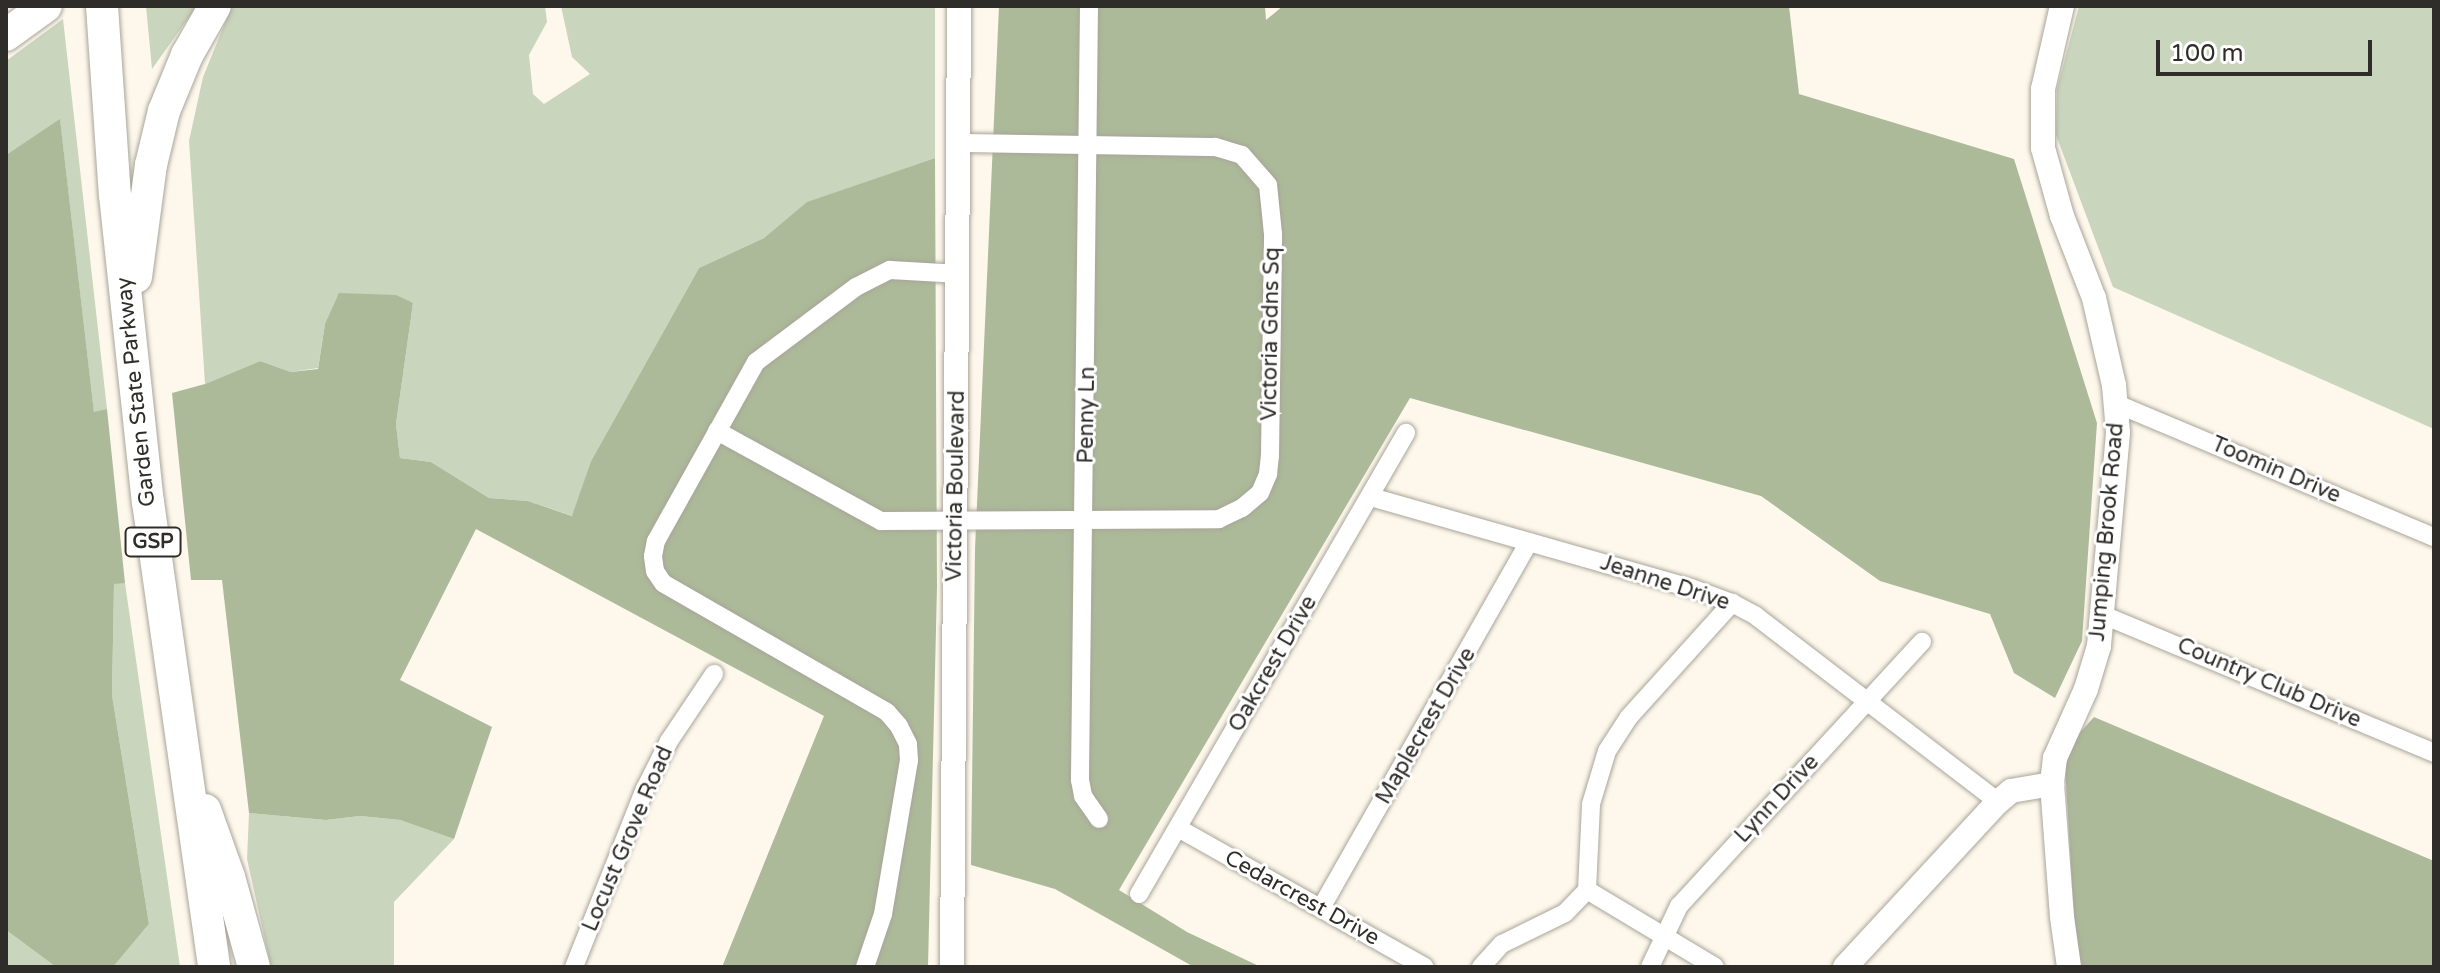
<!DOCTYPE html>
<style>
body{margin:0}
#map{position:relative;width:2440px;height:973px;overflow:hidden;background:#fef8ec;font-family:"Varela Round",sans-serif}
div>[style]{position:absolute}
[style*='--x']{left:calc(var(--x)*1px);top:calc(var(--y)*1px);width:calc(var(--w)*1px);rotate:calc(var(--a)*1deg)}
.green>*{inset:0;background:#cad5bd}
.forest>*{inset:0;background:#acba99}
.roads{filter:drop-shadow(0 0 2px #a9a599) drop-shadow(0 0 2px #a9a599)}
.street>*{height:18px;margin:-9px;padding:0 9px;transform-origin:9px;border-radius:9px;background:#fff}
.secondary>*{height:24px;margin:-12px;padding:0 12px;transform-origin:12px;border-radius:12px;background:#fff}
.highway>*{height:32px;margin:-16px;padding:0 16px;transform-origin:16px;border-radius:16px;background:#fff}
span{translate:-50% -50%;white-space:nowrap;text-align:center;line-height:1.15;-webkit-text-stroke:6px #fff;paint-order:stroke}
.shield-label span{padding:2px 6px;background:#fff;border:2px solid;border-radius:6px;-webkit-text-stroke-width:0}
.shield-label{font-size:20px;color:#2f2d29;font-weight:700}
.street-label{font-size:22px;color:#2f2d29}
.frame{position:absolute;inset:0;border:8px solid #2f2d29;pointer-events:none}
.scale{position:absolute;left:2156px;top:40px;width:216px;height:36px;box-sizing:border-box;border:4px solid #2f2d29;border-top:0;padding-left:10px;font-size:24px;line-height:28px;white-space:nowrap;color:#2f2d29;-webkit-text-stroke:6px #fff;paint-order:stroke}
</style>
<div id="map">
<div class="green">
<div style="clip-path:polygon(146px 6px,197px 6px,152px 69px)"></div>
<div style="clip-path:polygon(232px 6px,545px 6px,547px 22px,529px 55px,533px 94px,544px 104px,590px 74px,572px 57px,561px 6px,935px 6px,935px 158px,808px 202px,764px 238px,699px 268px,591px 461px,573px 516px,528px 501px,489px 498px,431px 462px,400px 458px,396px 424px,413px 303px,325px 324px,318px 368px,291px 372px,260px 361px,205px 384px,189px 141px,203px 77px)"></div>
<div style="clip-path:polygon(2079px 6px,2434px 6px,2434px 429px,2113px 287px,2056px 135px,2057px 89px)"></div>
<div style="clip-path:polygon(63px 19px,107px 409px,94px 413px,60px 120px,6px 155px,6px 61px)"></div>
<div style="clip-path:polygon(114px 583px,125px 583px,180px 967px,113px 967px,149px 924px,112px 695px)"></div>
<div style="clip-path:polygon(249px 813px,326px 820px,360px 816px,400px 820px,454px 839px,394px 902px,394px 967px,271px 967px,247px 859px)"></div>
<div style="clip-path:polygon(6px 930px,56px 967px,6px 967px)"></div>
</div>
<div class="forest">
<div style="clip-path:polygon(999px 6px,1265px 6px,1266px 20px,1283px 6px,1789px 6px,1799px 94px,2014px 159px,2097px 423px,2082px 641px,2055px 698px,2014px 673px,1990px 614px,1880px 581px,1761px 496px,1410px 398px,1119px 890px,1187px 932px,1261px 967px,1194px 967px,1055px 889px,971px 865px,975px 549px)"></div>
<div style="clip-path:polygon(60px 119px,94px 412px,107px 409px,125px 583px,114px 584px,112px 695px,149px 924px,113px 967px,56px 967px,6px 930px,6px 155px)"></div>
<div style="clip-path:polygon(935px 158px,937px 587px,928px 967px,722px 967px,824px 716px,476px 529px,400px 680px,492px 727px,454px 839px,400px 820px,360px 816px,326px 820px,249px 813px,222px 580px,191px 580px,172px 393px,205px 384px,260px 361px,291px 372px,318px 369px,325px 324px,339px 293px,396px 295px,413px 303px,396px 424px,400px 458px,431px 462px,489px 498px,528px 501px,572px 516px,591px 461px,699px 268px,764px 238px,807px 202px)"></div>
<div style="clip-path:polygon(2094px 717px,2434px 861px,2434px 967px,2077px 967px,2064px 750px)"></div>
</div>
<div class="roads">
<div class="street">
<div style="--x:1089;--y:6;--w:774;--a:90.67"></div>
<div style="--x:1080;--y:780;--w:16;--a:79"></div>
<div style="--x:1083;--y:796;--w:28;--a:55"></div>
<div style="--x:2117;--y:404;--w:344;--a:22.8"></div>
<div style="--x:717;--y:431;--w:187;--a:28.8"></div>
<div style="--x:881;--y:521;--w:338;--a:-0.3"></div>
<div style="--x:1219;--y:519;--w:25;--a:-26"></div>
<div style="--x:1242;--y:508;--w:23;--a:-40"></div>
<div style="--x:1260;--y:493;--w:21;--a:-67"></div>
<div style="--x:1268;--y:474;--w:18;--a:-84"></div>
<div style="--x:1270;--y:456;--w:222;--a:-89.2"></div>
<div style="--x:1273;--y:234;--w:49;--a:-95.8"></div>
<div style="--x:1268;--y:185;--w:40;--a:-131"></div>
<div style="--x:1242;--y:155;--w:28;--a:-163"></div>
<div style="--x:1215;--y:147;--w:257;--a:-179.1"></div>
<div style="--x:1371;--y:497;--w:333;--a:15.9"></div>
<div style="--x:1691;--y:588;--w:44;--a:20.1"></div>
<div style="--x:1732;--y:603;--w:27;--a:28"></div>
<div style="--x:1756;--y:616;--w:305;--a:37.5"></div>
<div style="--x:2103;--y:615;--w:359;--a:22.6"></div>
<div style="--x:1178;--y:828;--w:283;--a:29.4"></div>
<div style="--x:1587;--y:890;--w:149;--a:31"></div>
<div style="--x:1139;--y:894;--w:533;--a:-59.92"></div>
<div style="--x:1321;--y:908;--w:421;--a:-60.4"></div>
<div style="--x:574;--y:967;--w:192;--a:-68.3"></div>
<div style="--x:645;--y:789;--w:54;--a:-63.4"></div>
<div style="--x:669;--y:741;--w:81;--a:-56.1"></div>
<div style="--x:865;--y:967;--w:56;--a:-71.2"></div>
<div style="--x:883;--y:914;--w:156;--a:-80.4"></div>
<div style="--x:909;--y:760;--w:16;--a:-94"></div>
<div style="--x:908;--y:744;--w:20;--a:-117"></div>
<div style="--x:899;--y:726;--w:18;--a:-131"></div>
<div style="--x:887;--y:712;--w:258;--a:-150.1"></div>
<div style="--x:663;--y:583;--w:14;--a:-124"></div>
<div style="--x:655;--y:571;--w:15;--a:-98"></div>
<div style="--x:653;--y:556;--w:15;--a:-79"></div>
<div style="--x:656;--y:541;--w:205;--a:-60.8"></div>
<div style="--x:756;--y:362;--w:125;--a:-36.9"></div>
<div style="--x:856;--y:287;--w:38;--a:-27"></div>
<div style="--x:890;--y:270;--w:70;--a:3.3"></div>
<div style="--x:1481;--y:967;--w:31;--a:-48"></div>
<div style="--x:1502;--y:944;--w:70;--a:-26.2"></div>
<div style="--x:1565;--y:913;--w:32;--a:-46"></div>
<div style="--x:1587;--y:890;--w:86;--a:-87.3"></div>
<div style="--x:1591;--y:804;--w:55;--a:-73.2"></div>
<div style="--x:1607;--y:751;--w:40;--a:-57.1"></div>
<div style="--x:1629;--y:717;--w:154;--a:-47.9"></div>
<div style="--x:1650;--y:967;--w:68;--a:-64.6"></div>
<div style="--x:1679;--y:906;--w:359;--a:-47.4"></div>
</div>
<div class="secondary">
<div style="--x:2062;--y:6;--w:85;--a:102.9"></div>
<div style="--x:2043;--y:89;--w:59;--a:90"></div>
<div style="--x:2043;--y:148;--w:71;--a:74.4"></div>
<div style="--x:2062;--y:216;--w:88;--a:68.7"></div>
<div style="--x:2094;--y:298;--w:89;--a:77.1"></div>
<div style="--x:2114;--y:385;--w:48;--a:85.2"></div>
<div style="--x:2118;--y:433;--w:214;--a:95.1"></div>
<div style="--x:2099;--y:646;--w:45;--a:106.8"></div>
<div style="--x:2086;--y:689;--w:76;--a:114.2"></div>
<div style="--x:2055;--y:758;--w:26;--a:97"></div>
<div style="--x:2052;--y:784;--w:133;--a:85.7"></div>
<div style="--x:2062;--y:917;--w:50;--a:82"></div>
<div style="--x:952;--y:967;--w:961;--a:-89.58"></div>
<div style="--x:1845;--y:967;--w:225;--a:-47.2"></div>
<div style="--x:1998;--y:802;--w:17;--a:-40"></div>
<div style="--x:2011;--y:791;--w:42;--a:-9.7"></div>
</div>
<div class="highway">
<div style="--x:102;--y:6;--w:189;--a:86.1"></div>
<div style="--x:115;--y:195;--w:309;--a:83.9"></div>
<div style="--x:148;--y:502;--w:470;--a:81.9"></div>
<div style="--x:6;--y:35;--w:49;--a:-35.9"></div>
<div style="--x:136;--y:277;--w:113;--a:-82.4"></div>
<div style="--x:151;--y:165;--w:56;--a:-76.5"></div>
<div style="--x:164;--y:111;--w:61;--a:-67.7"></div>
<div style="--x:187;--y:55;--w:56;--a:-60.3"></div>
<div style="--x:205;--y:810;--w:71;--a:70.3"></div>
<div style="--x:229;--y:877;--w:93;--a:74.5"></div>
</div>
</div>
<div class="shield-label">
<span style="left:153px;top:542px">GSP</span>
</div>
<div class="street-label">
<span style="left:1271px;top:334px;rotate:-89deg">Victoria Gdns Sq</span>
<span style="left:136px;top:392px;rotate:-96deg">Garden State Parkway</span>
<span style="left:1087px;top:415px;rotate:-89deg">Penny Ln</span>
<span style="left:2276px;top:470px;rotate:23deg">Toomin Drive</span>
<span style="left:956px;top:486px;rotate:-89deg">Victoria Boulevard</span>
<span style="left:2107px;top:532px;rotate:-85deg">Jumping Brook Road</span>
<span style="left:1665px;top:583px;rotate:18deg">Jeanne Drive</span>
<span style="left:1273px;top:664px;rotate:-60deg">Oakcrest Drive</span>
<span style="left:2269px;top:683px;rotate:23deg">Country Club Drive</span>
<span style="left:1426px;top:726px;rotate:-60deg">Maplecrest Drive</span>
<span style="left:1777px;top:799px;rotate:-47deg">Lynn Drive</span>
<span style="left:628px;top:839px;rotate:-67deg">Locust Grove Road</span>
<span style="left:1302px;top:898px;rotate:29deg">Cedarcrest Drive</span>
</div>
<div class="frame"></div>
<div class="scale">100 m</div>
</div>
